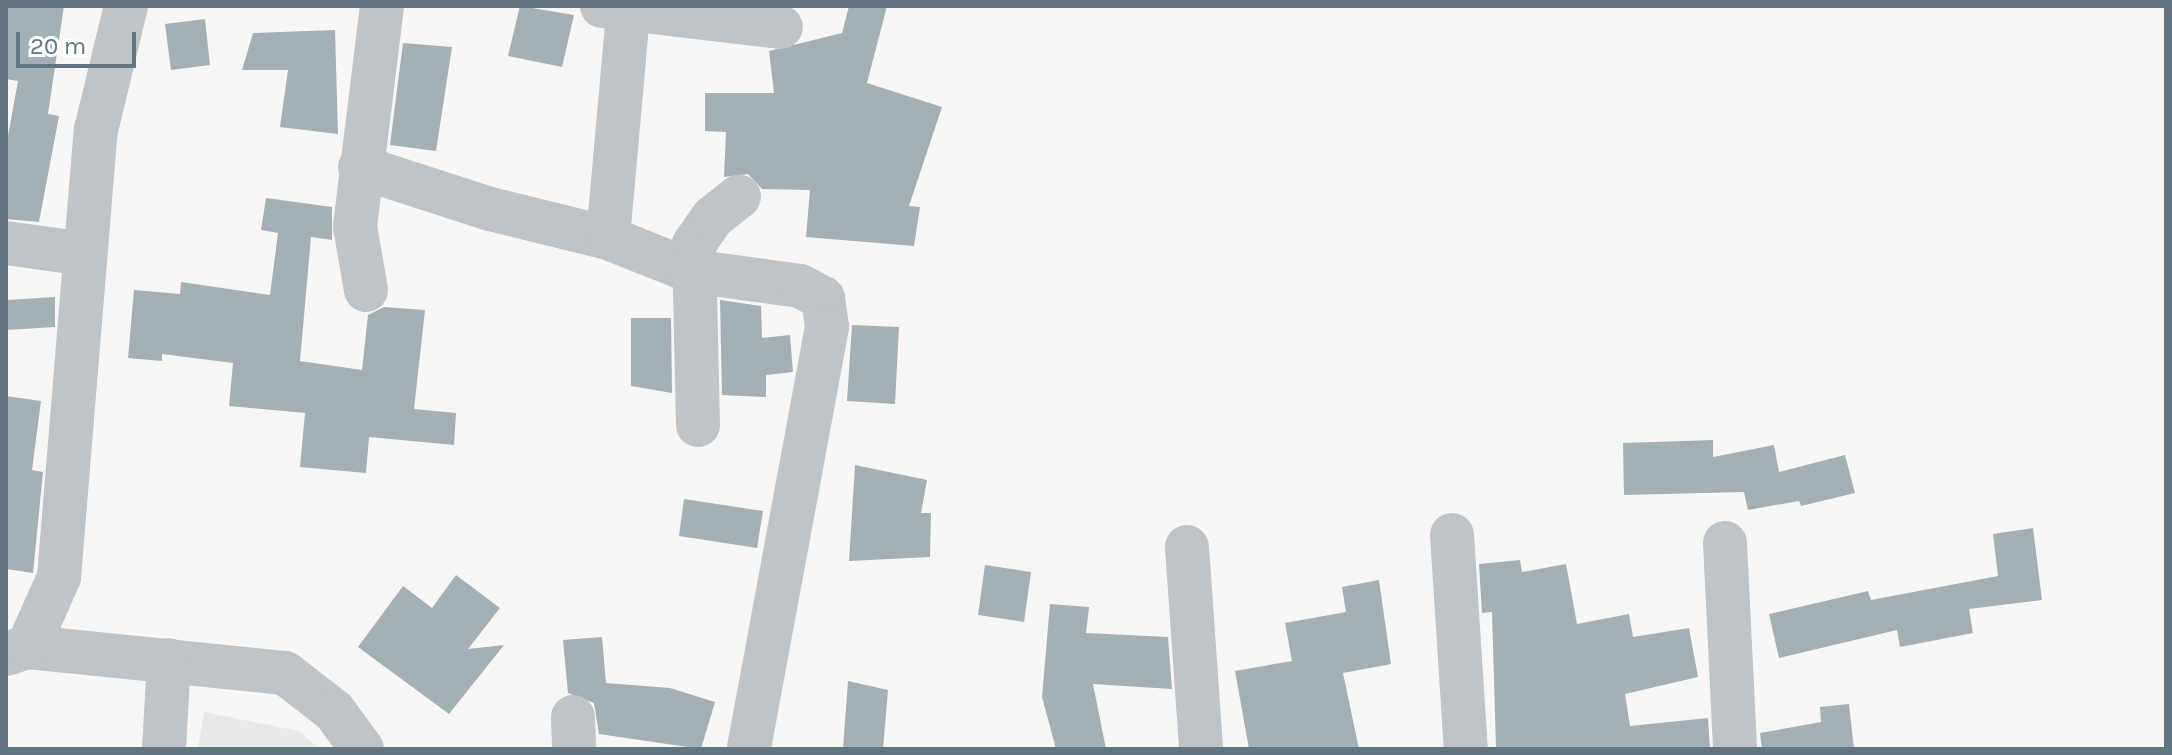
<!DOCTYPE html>
<style>
body{margin:0}
#map{position:relative;width:2172px;height:755px;overflow:hidden;background:#f8f7f5;font-family:Karla,sans-serif}
div>[style]{position:absolute}
[style*='--x']{left:calc(var(--x)*1px);top:calc(var(--y)*1px);width:calc(var(--w)*1px);rotate:calc(var(--a)*1deg)}
.built>*{inset:0;background:#e8e9e8}
.building>*{inset:0;background:#a5b0b4}
.minor>*{height:44px;margin:-22px;padding:0 22px;transform-origin:22px;border-radius:22px;background:#bec4c7}
span{translate:-50% -50%;white-space:nowrap;text-align:center;line-height:1.15;-webkit-text-stroke:8px #fff;paint-order:stroke}
.frame{position:absolute;inset:0;border:8px solid #63767f;pointer-events:none}
.scale{position:absolute;left:16px;top:32px;width:120px;height:36px;box-sizing:border-box;border:4px solid #63767f;border-top:0;padding-left:10px;font-size:24px;line-height:28px;white-space:nowrap;color:#63767f;-webkit-text-stroke:6px #fff;paint-order:stroke}
</style>
<div id="map">
<div class="built">
<div style="clip-path:polygon(204px 712px,299px 731px,320px 749px,198px 749px)"></div>
</div>
<div class="building">
<div style="clip-path:polygon(6px 6px,64px 6px,48px 114px,59px 116px,39px 222px,6px 219px,6px 147px,18px 81px,6px 79px)"></div>
<div style="clip-path:polygon(520px 6px,574px 15px,562px 67px,508px 56px)"></div>
<div style="clip-path:polygon(849px 6px,887px 6px,867px 83px,942px 107px,909px 206px,920px 207px,914px 246px,806px 237px,810px 190px,762px 189px,748px 174px,724px 177px,726px 132px,705px 131px,705px 93px,774px 93px,769px 51px,842px 33px)"></div>
<div style="clip-path:polygon(205px 19px,210px 65px,171px 70px,165px 24px)"></div>
<div style="clip-path:polygon(335px 30px,338px 134px,280px 127px,288px 70px,242px 70px,253px 33px)"></div>
<div style="clip-path:polygon(403px 43px,452px 47px,436px 151px,390px 145px)"></div>
<div style="clip-path:polygon(266px 198px,332px 207px,332px 240px,311px 237px,300px 361px,362px 370px,368px 315px,384px 307px,425px 310px,414px 409px,456px 413px,454px 445px,369px 437px,366px 473px,300px 467px,305px 413px,229px 406px,233px 363px,162px 354px,162px 361px,128px 358px,134px 290px,180px 294px,181px 282px,270px 295px,278px 233px,261px 230px)"></div>
<div style="clip-path:polygon(55px 297px,55px 327px,6px 330px,6px 300px)"></div>
<div style="clip-path:polygon(720px 300px,761px 306px,762px 338px,790px 335px,793px 372px,766px 375px,766px 397px,722px 395px)"></div>
<div style="clip-path:polygon(631px 318px,671px 318px,672px 393px,631px 386px)"></div>
<div style="clip-path:polygon(852px 325px,899px 327px,895px 404px,847px 401px)"></div>
<div style="clip-path:polygon(6px 396px,41px 401px,32px 470px,43px 472px,33px 573px,6px 569px)"></div>
<div style="clip-path:polygon(1713px 440px,1713px 457px,1774px 445px,1779px 472px,1845px 455px,1855px 493px,1801px 506px,1799px 501px,1748px 510px,1744px 492px,1624px 495px,1623px 443px)"></div>
<div style="clip-path:polygon(855px 465px,927px 480px,921px 513px,931px 513px,930px 557px,849px 561px)"></div>
<div style="clip-path:polygon(684px 499px,763px 511px,757px 548px,679px 536px)"></div>
<div style="clip-path:polygon(2033px 528px,2042px 600px,1969px 609px,1973px 633px,1900px 647px,1897px 630px,1779px 658px,1769px 614px,1868px 591px,1871px 600px,1998px 576px,1993px 534px)"></div>
<div style="clip-path:polygon(1520px 560px,1522px 572px,1566px 564px,1577px 624px,1629px 614px,1633px 637px,1689px 628px,1698px 677px,1625px 694px,1630px 726px,1708px 718px,1710px 749px,1496px 749px,1492px 612px,1482px 613px,1479px 564px)"></div>
<div style="clip-path:polygon(985px 565px,1031px 572px,1024px 622px,978px 615px)"></div>
<div style="clip-path:polygon(456px 575px,500px 608px,468px 649px,504px 645px,449px 714px,358px 647px,403px 586px,432px 608px)"></div>
<div style="clip-path:polygon(1379px 580px,1391px 664px,1343px 673px,1359px 749px,1249px 749px,1235px 671px,1292px 661px,1285px 623px,1346px 612px,1342px 587px)"></div>
<div style="clip-path:polygon(1050px 604px,1089px 607px,1086px 633px,1168px 637px,1172px 689px,1093px 684px,1106px 749px,1056px 749px,1042px 697px)"></div>
<div style="clip-path:polygon(602px 637px,606px 683px,670px 688px,715px 702px,701px 749px,599px 734px,594px 703px,568px 693px,563px 640px)"></div>
<div style="clip-path:polygon(848px 681px,888px 690px,883px 749px,843px 749px)"></div>
<div style="clip-path:polygon(1849px 704px,1854px 749px,1762px 749px,1760px 733px,1821px 722px,1820px 707px)"></div>
</div>
<div class="minor">
<div style="--x:602;--y:6;--w:180;--a:6.7"></div>
<div style="--x:360;--y:167;--w:137;--a:17.9"></div>
<div style="--x:490;--y:209;--w:122;--a:13.8"></div>
<div style="--x:608;--y:238;--w:89;--a:21.7"></div>
<div style="--x:691;--y:271;--w:110;--a:7.8"></div>
<div style="--x:800;--y:286;--w:26;--a:28"></div>
<div style="--x:823;--y:298;--w:29;--a:82"></div>
<div style="--x:827;--y:327;--w:429;--a:100.5"></div>
<div style="--x:608;--y:238;--w:227;--a:-84.9"></div>
<div style="--x:6;--y:243;--w:80;--a:7.9"></div>
<div style="--x:366;--y:290;--w:65;--a:-99.8"></div>
<div style="--x:355;--y:226;--w:222;--a:-83"></div>
<div style="--x:698;--y:425;--w:181;--a:-91.3"></div>
<div style="--x:694;--y:244;--w:33;--a:-55"></div>
<div style="--x:713;--y:217;--w:33;--a:-38"></div>
<div style="--x:1452;--y:535;--w:214;--a:86.3"></div>
<div style="--x:1725;--y:543;--w:206;--a:87.2"></div>
<div style="--x:1187;--y:547;--w:202;--a:86"></div>
<div style="--x:28;--y:647;--w:258;--a:5.8"></div>
<div style="--x:285;--y:673;--w:62;--a:37.8"></div>
<div style="--x:334;--y:711;--w:47;--a:53.6"></div>
<div style="--x:6;--y:654;--w:23;--a:-18"></div>
<div style="--x:28;--y:647;--w:77;--a:-66.1"></div>
<div style="--x:59;--y:577;--w:449;--a:-85.3"></div>
<div style="--x:96;--y:130;--w:128;--a:-76.4"></div>
<div style="--x:573;--y:717;--w:32;--a:88"></div>
<div style="--x:164;--y:749;--w:89;--a:-86.8"></div>
</div>
<div class="frame"></div>
<div class="scale">20 m</div>
</div>
